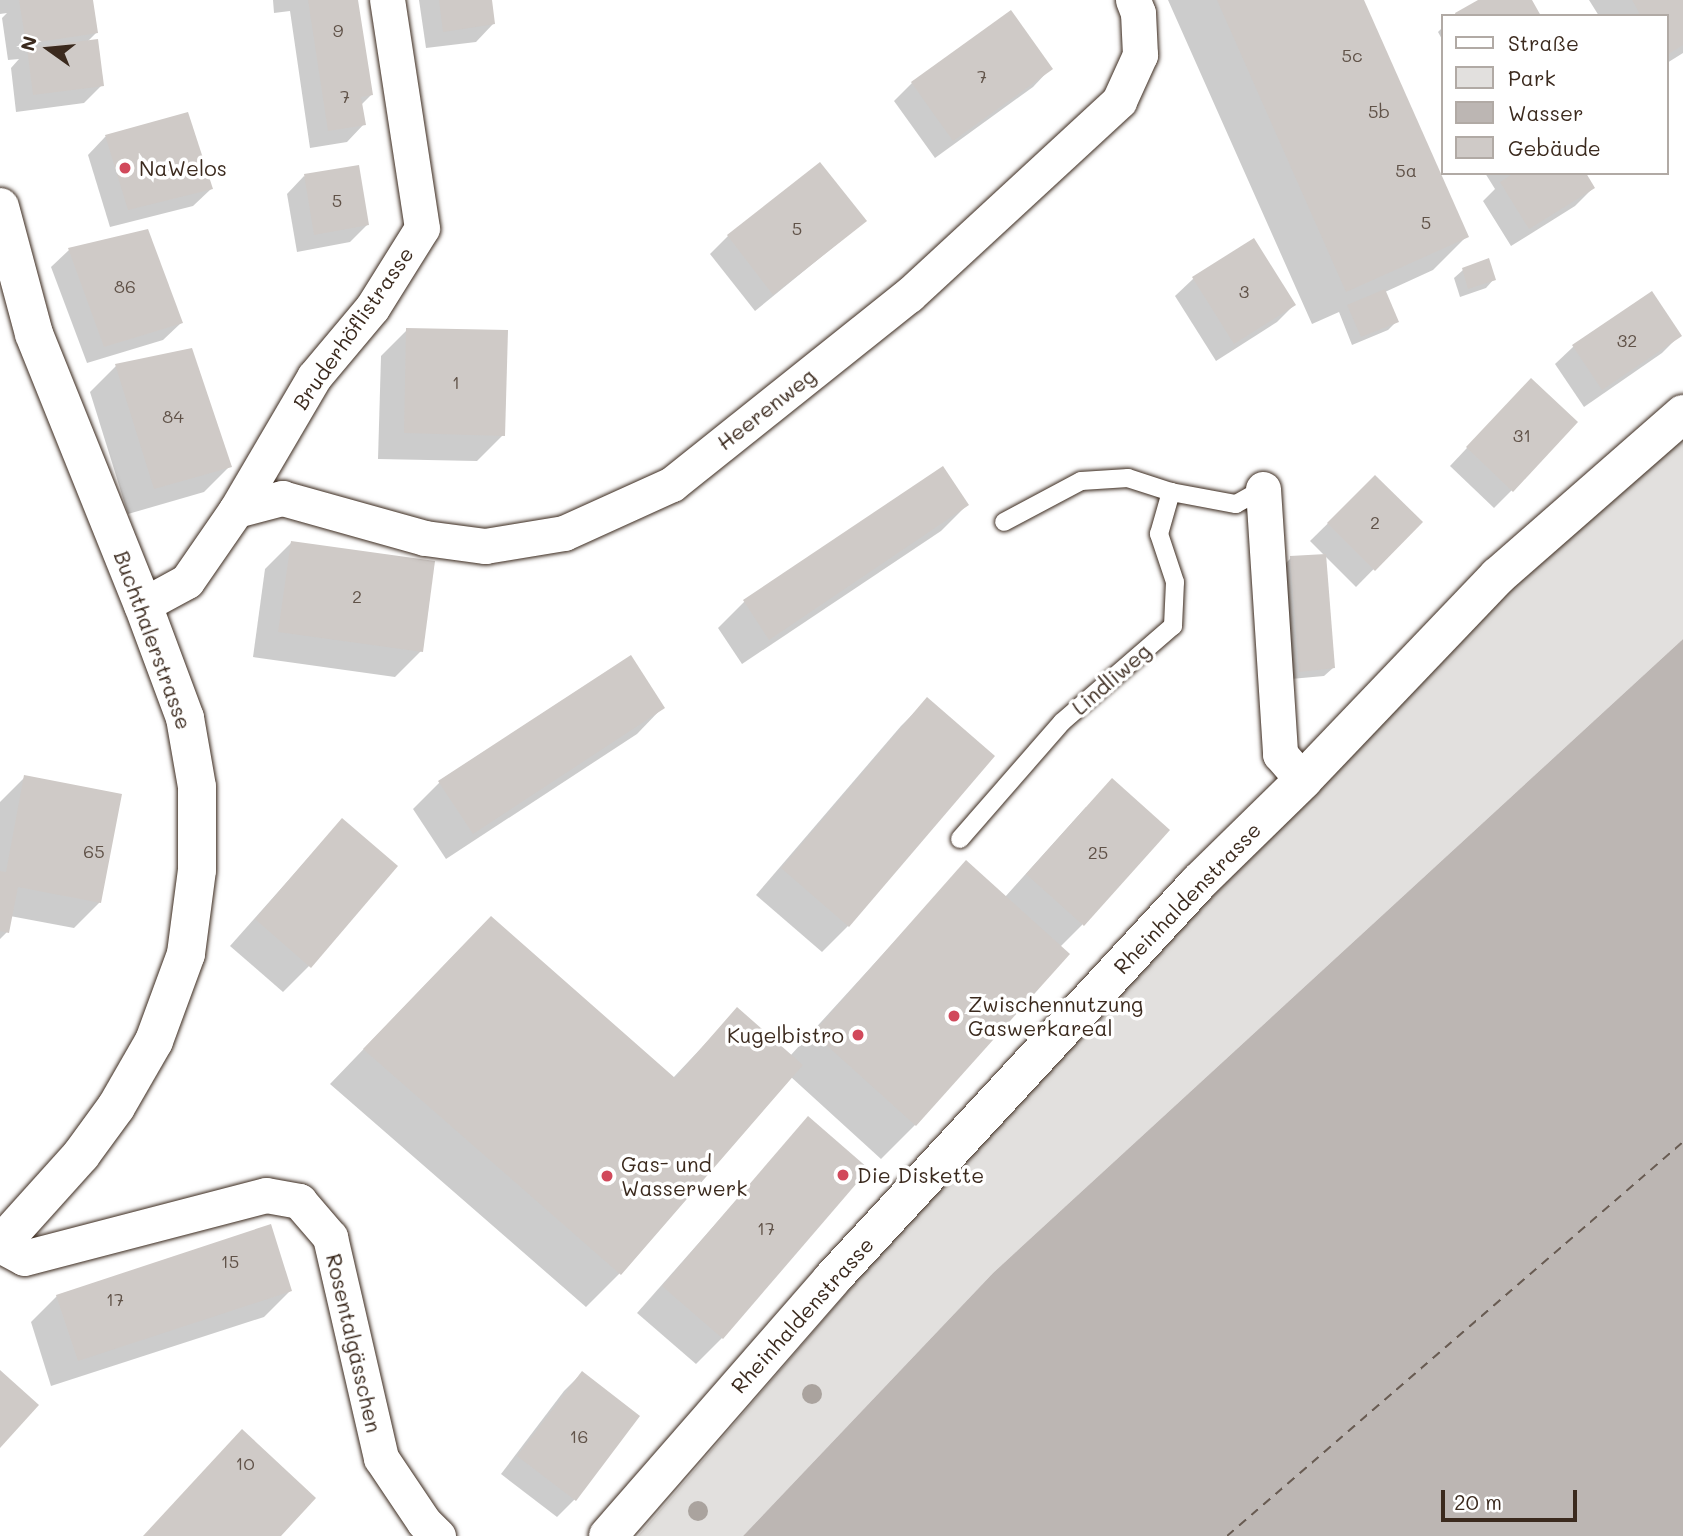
<!DOCTYPE html>
<meta charset="utf-8">
<style>
body{margin:0}
#map{position:relative;width:1683px;height:1536px;overflow:hidden;background:#fff;font-family:Mali,sans-serif}
div>[style]{position:absolute}
[style*='--x']{left:calc(var(--x)*1px);top:calc(var(--y)*1px);width:calc(var(--w)*1px);rotate:calc(var(--a)*1deg)}
.green>*{inset:0;background:#e2e0de}
.water>*{inset:0;background:#bcb6b3}
.shadow>*{inset:0;background:#0003}
.ferry>*{height:2px;margin-top:-1px;transform-origin:0;background:repeating-linear-gradient(90deg,#685b52 0 9px,transparent 0 16px)}
.building>*{inset:0;background:#cfcac7}
.roads{filter:drop-shadow(0 0 2px #3b2a1e) drop-shadow(0 0 2px #3b2a1e)}
.lane>*{height:18px;margin:-9px;padding:0 9px;transform-origin:9px;border-radius:9px;background:#fff}
.street>*{height:35px;margin:-17.5px;padding:0 17.5px;transform-origin:17.5px;border-radius:17.5px;background:#fff}
.secondary>*{height:38px;margin:-19px;padding:0 19px;transform-origin:19px;border-radius:19px;background:#fff}
.trees>*{width:20px;height:20px;margin:-10px;border-radius:50%;background:#aaa39e}
.dots>*{width:19px;height:19px;translate:-50% -50%;box-sizing:border-box;border:4px solid #fff;border-radius:50%}
span{translate:-50% -50%;white-space:nowrap;text-align:center;line-height:1.15;-webkit-text-stroke:7px #fff;paint-order:stroke}
.number-label{font-size:18px;color:#605248}
.number-label span{-webkit-text-stroke-width:0}
.poi-label{font-size:21px;color:#3b2a1e}
.left{translate:0 -50%;text-align:left}
.right{translate:-100% -50%;text-align:right}
.street-label{font-size:21px;color:#3b2a1e}
.legend{position:absolute;left:1441px;top:14px;width:228px;height:161px;box-sizing:border-box;background:#fff;border:2px solid #b1aaa5;margin:0;padding:9px 12px;list-style:none;font-size:21px;color:#3b2a1e}
.legend li{display:flex;align-items:center;gap:14px;height:35px}
.legend b{width:35px;border:2px solid #b1aaa5}
.north{position:absolute;left:14px;top:14px;width:70px;height:70px;-webkit-text-stroke:5px #fff;paint-order:stroke;rotate:285deg;font-size:19px;font-weight:700;line-height:28px;text-align:center;color:#3b2a1e}
.north::after{content:'';display:block;margin:auto;width:24px;height:32px;background:#3b2a1e;clip-path:polygon(50% 0,100% 100%,50% 72%,0 100%)}
.scale{position:absolute;left:1441px;top:1490px;width:136px;height:32px;box-sizing:border-box;border:4px solid #3b2a1e;border-top:0;padding-left:9px;font-size:21px;line-height:24px;white-space:nowrap;color:#3b2a1e;-webkit-text-stroke:5px #fff;paint-order:stroke}
</style>
<div id="map">
<div class="green">
<div style="clip-path:polygon(1683px 419px,1683px 639px,993px 1273px,743px 1536px,638px 1536px,1199px 882px)"></div>
</div>
<div class="water">
<div style="clip-path:polygon(1683px 639px,1683px 1536px,743px 1536px,993px 1273px)"></div>
</div>
<div class="shadow">
<div style="clip-path:polygon(0 0,92px 0,96px 33px,87px 42px,102px 85px,84px 103px,16px 112px,11px 68px,19px 59px,8px 60px,2px 18px,7px 13px,0 14px)"></div>
<div style="clip-path:polygon(273px 0,356px 0,371px 95px,361px 105px,364px 124px,347px 142px,310px 148px,290px 11px,274px 13px)"></div>
<div style="clip-path:polygon(419px 0,490px 0,493px 24px,476px 42px,426px 48px)"></div>
<div style="clip-path:polygon(1168px 0,1362px 0,1467px 236px,1433px 270px,1385px 292px,1397px 321px,1388px 330px,1352px 345px,1339px 312px,1312px 324px)"></div>
<div style="clip-path:polygon(1589px 0,1683px 0,1683px 53px,1667px 63px,1667px 16px,1599px 16px)"></div>
<div style="clip-path:polygon(1443px 27px,1443px 41px,1438px 32px)"></div>
<div style="clip-path:polygon(1050px 69px,1033px 87px,935px 158px,894px 101px,912px 83px)"></div>
<div style="clip-path:polygon(187px 114px,211px 189px,193px 206px,110px 227px,88px 155px,105px 137px)"></div>
<div style="clip-path:polygon(1485px 173px,1584px 173px,1593px 188px,1575px 206px,1511px 246px,1483px 201px,1495px 189px)"></div>
<div style="clip-path:polygon(304px 176px,367px 225px,350px 242px,297px 252px,287px 194px)"></div>
<div style="clip-path:polygon(865px 221px,755px 311px,710px 254px,728px 236px)"></div>
<div style="clip-path:polygon(1253px 240px,1294px 305px,1277px 322px,1216px 361px,1175px 296px,1193px 279px)"></div>
<div style="clip-path:polygon(69px 250px,181px 323px,163px 340px,87px 363px,51px 267px)"></div>
<div style="clip-path:polygon(1463px 270px,1494px 279px,1486px 288px,1460px 297px,1454px 278px)"></div>
<div style="clip-path:polygon(407px 330px,503px 435px,477px 461px,378px 459px,381px 356px)"></div>
<div style="clip-path:polygon(1680px 335px,1662px 353px,1584px 407px,1555px 364px,1573px 347px)"></div>
<div style="clip-path:polygon(116px 366px,230px 466px,204px 492px,128px 514px,90px 392px)"></div>
<div style="clip-path:polygon(1514px 398px,1512px 490px,1494px 508px,1450px 466px)"></div>
<div style="clip-path:polygon(942px 468px,967px 505px,941px 531px,742px 664px,718px 628px,744px 602px)"></div>
<div style="clip-path:polygon(1375px 477px,1420px 522px,1356px 587px,1310px 541px)"></div>
<div style="clip-path:polygon(291px 543px,421px 651px,395px 677px,253px 657px,265px 569px)"></div>
<div style="clip-path:polygon(1291px 558px,1333px 668px,1324px 676px,1291px 679px,1282px 567px)"></div>
<div style="clip-path:polygon(927px 700px,993px 756px,848px 926px,822px 952px,756px 895px,901px 726px)"></div>
<div style="clip-path:polygon(663px 707px,637px 734px,446px 859px,413px 809px,439px 783px)"></div>
<div style="clip-path:polygon(25px 777px,100px 902px,74px 928px,10px 916px,7px 932px,0 939px,0 802px)"></div>
<div style="clip-path:polygon(1086px 807px,1082px 925px,1060px 947px,915px 1125px,881px 1159px,791px 1077px,619px 1274px,586px 1307px,330px 1084px,457px 952px,673px 1078px,737px 1010px,790px 1056px,966px 863px,1005px 897px)"></div>
<div style="clip-path:polygon(342px 820px,309px 966px,283px 992px,230px 946px)"></div>
<div style="clip-path:polygon(809px 1118px,722px 1338px,696px 1364px,637px 1313px)"></div>
<div style="clip-path:polygon(290px 1291px,264px 1317px,51px 1386px,31px 1322px,57px 1296px)"></div>
<div style="clip-path:polygon(582px 1373px,575px 1499px,557px 1517px,501px 1474px,564px 1391px)"></div>
</div>
<div class="ferry">
<div style="--x:1227;--y:1536;--w:603;--a:-40.83"></div>
</div>
<div class="building">
<div style="clip-path:polygon(19px 0,93px 0,98px 33px,26px 44px)"></div>
<div style="clip-path:polygon(308px 0,358px 0,373px 95px,361px 97px,366px 125px,328px 131px)"></div>
<div style="clip-path:polygon(439px 0,492px 0,495px 24px,443px 32px)"></div>
<div style="clip-path:polygon(1217px 0,1364px 0,1469px 237px,1346px 292px)"></div>
<div style="clip-path:polygon(1478px 0,1532px 0,1541px 16px,1456px 16px,1455px 13px)"></div>
<div style="clip-path:polygon(1632px 0,1683px 0,1683px 45px,1667px 55px,1667px 16px,1641px 16px)"></div>
<div style="clip-path:polygon(1011px 10px,1053px 69px,953px 141px,911px 82px)"></div>
<div style="clip-path:polygon(98px 39px,104px 86px,33px 95px,27px 48px)"></div>
<div style="clip-path:polygon(188px 112px,213px 189px,128px 210px,105px 135px)"></div>
<div style="clip-path:polygon(820px 162px,867px 221px,773px 295px,727px 235px)"></div>
<div style="clip-path:polygon(359px 165px,369px 225px,314px 235px,304px 174px)"></div>
<div style="clip-path:polygon(1514px 173px,1586px 173px,1595px 188px,1529px 229px,1500px 182px)"></div>
<div style="clip-path:polygon(148px 229px,183px 323px,104px 347px,68px 248px)"></div>
<div style="clip-path:polygon(1254px 238px,1296px 305px,1234px 344px,1192px 277px)"></div>
<div style="clip-path:polygon(1489px 258px,1496px 280px,1468px 289px,1462px 268px)"></div>
<div style="clip-path:polygon(1385px 289px,1399px 322px,1361px 337px,1347px 305px)"></div>
<div style="clip-path:polygon(1652px 291px,1682px 336px,1602px 390px,1572px 345px)"></div>
<div style="clip-path:polygon(406px 328px,508px 330px,505px 436px,404px 433px)"></div>
<div style="clip-path:polygon(192px 348px,232px 467px,154px 489px,115px 364px)"></div>
<div style="clip-path:polygon(1531px 378px,1578px 422px,1513px 492px,1466px 447px)"></div>
<div style="clip-path:polygon(943px 466px,969px 505px,769px 640px,743px 600px)"></div>
<div style="clip-path:polygon(1375px 475px,1423px 522px,1375px 571px,1327px 523px)"></div>
<div style="clip-path:polygon(291px 541px,435px 561px,423px 652px,278px 632px)"></div>
<div style="clip-path:polygon(1326px 554px,1335px 668px,1299px 672px,1290px 556px)"></div>
<div style="clip-path:polygon(631px 655px,665px 708px,473px 834px,438px 781px)"></div>
<div style="clip-path:polygon(927px 697px,995px 756px,849px 927px,781px 868px)"></div>
<div style="clip-path:polygon(24px 775px,122px 794px,101px 903px,18px 887px,9px 933px,0 931px,0 871px,6px 872px)"></div>
<div style="clip-path:polygon(1112px 778px,1170px 830px,1084px 926px,1026px 874px)"></div>
<div style="clip-path:polygon(342px 818px,398px 866px,311px 968px,255px 919px)"></div>
<div style="clip-path:polygon(966px 860px,1070px 954px,916px 1126px,813px 1033px)"></div>
<div style="clip-path:polygon(491px 916px,675px 1078px,737px 1007px,803px 1065px,621px 1275px,363px 1049px)"></div>
<div style="clip-path:polygon(808px 1116px,869px 1169px,723px 1339px,662px 1286px)"></div>
<div style="clip-path:polygon(271px 1224px,292px 1291px,78px 1361px,56px 1295px)"></div>
<div style="clip-path:polygon(0 1370px,39px 1405px,0 1448px)"></div>
<div style="clip-path:polygon(582px 1371px,640px 1416px,576px 1501px,517px 1456px)"></div>
<div style="clip-path:polygon(242px 1429px,316px 1498px,281px 1536px,143px 1536px)"></div>
</div>
<div class="roads">
<div class="lane">
<div style="--x:1171;--y:492;--w:66;--a:10.5"></div>
<div style="--x:1236;--y:504;--w:31;--a:-29"></div>
<div style="--x:960;--y:839;--w:155;--a:-48.9"></div>
<div style="--x:1062;--y:722;--w:147;--a:-40.9"></div>
<div style="--x:1173;--y:626;--w:44;--a:-87.4"></div>
<div style="--x:1175;--y:582;--w:51;--a:-108.4"></div>
<div style="--x:1159;--y:534;--w:44;--a:-74.1"></div>
<div style="--x:1171;--y:492;--w:45;--a:-162"></div>
<div style="--x:1128;--y:478;--w:47;--a:176.3"></div>
<div style="--x:1081;--y:481;--w:87;--a:152"></div>
</div>
<div class="street">
<div style="--x:1263;--y:489;--w:266;--a:86.3"></div>
<div style="--x:1280;--y:754;--w:35;--a:49"></div>
<div style="--x:236;--y:510;--w:48;--a:-14.6"></div>
<div style="--x:282;--y:498;--w:148;--a:15.6"></div>
<div style="--x:425;--y:538;--w:61;--a:7.6"></div>
<div style="--x:485;--y:546;--w:80;--a:-9.3"></div>
<div style="--x:564;--y:533;--w:119;--a:-24.4"></div>
<div style="--x:672;--y:484;--w:303;--a:-38.6"></div>
<div style="--x:909;--y:295;--w:286;--a:-42.7"></div>
<div style="--x:1119;--y:101;--w:51;--a:-65.5"></div>
<div style="--x:1140;--y:55;--w:42;--a:-92.7"></div>
<div style="--x:1138;--y:13;--w:14;--a:-111"></div>
<div style="--x:143;--y:605;--w:50;--a:-28.6"></div>
<div style="--x:187;--y:581;--w:86;--a:-55.4"></div>
<div style="--x:236;--y:510;--w:154;--a:-59.6"></div>
<div style="--x:314;--y:377;--w:90;--a:-50"></div>
<div style="--x:372;--y:308;--w:94;--a:-58"></div>
<div style="--x:422;--y:228;--w:231;--a:-98.7"></div>
<div style="--x:0;--y:1245;--w:27;--a:28"></div>
<div style="--x:24;--y:1258;--w:250;--a:-14.6"></div>
<div style="--x:266;--y:1195;--w:34;--a:10"></div>
<div style="--x:299;--y:1201;--w:48;--a:49.3"></div>
<div style="--x:330;--y:1237;--w:227;--a:77"></div>
<div style="--x:381;--y:1458;--w:77;--a:56.1"></div>
<div style="--x:424;--y:1522;--w:20;--a:45"></div>
</div>
<div class="secondary">
<div style="--x:0;--y:207;--w:131;--a:75"></div>
<div style="--x:34;--y:334;--w:292;--a:68.1"></div>
<div style="--x:143;--y:605;--w:121;--a:69.6"></div>
<div style="--x:185;--y:718;--w:70;--a:80.1"></div>
<div style="--x:197;--y:787;--w:83;--a:90"></div>
<div style="--x:197;--y:870;--w:85;--a:97.5"></div>
<div style="--x:186;--y:954;--w:93;--a:110.2"></div>
<div style="--x:154;--y:1041;--w:76;--a:119.9"></div>
<div style="--x:116;--y:1107;--w:59;--a:126.1"></div>
<div style="--x:81;--y:1155;--w:121;--a:132"></div>
<div style="--x:608;--y:1536;--w:340;--a:-48.9"></div>
<div style="--x:831;--y:1280;--w:542;--a:-47.24"></div>
<div style="--x:1199;--y:882;--w:146;--a:-44.4"></div>
<div style="--x:1303;--y:780;--w:282;--a:-46.3"></div>
<div style="--x:1498;--y:576;--w:246;--a:-41.2"></div>
</div>
</div>
<div class="trees">
<div style="left:812px;top:1394px"></div>
<div style="left:698px;top:1511px"></div>
</div>
<div class="dots">
<div style="left:125px;top:168px;background:#d1495b"></div>
<div style="left:954px;top:1016px;background:#d1495b"></div>
<div style="left:858px;top:1035px;background:#d1495b"></div>
<div style="left:843px;top:1175px;background:#d1495b"></div>
<div style="left:607px;top:1176px;background:#d1495b"></div>
</div>
<div class="number-label">
<span style="left:338px;top:30px">9</span>
<span style="left:1352px;top:55px">5c</span>
<span style="left:982px;top:76px">7</span>
<span style="left:345px;top:96px">7</span>
<span style="left:1379px;top:111px">5b</span>
<span style="left:1406px;top:170px">5a</span>
<span style="left:337px;top:200px">5</span>
<span style="left:1426px;top:222px">5</span>
<span style="left:797px;top:228px">5</span>
<span style="left:125px;top:286px">86</span>
<span style="left:1244px;top:291px">3</span>
<span style="left:1627px;top:340px">32</span>
<span style="left:456px;top:382px">1</span>
<span style="left:173px;top:416px">84</span>
<span style="left:1522px;top:435px">31</span>
<span style="left:1375px;top:522px">2</span>
<span style="left:357px;top:596px">2</span>
<span style="left:94px;top:851px">65</span>
<span style="left:1098px;top:852px">25</span>
<span style="left:766px;top:1228px">17</span>
<span style="left:230px;top:1261px">15</span>
<span style="left:115px;top:1299px">17</span>
<span style="left:579px;top:1436px">16</span>
<span style="left:245px;top:1463px">10</span>
</div>
<div class="poi-label">
<span class="left" style="left:139px;top:168px">NaWelos</span>
<span class="left" style="left:968px;top:1016px">Zwischennutzung<br>Gaswerkareal</span>
<span class="right" style="left:844px;top:1035px">Kugelbistro</span>
<span class="left" style="left:621px;top:1176px">Gas- und<br>Wasserwerk</span>
<span class="left" style="left:857px;top:1175px">Die Diskette</span>
</div>
<div class="street-label">
<span style="left:353px;top:328px;rotate:-55deg">Bruderhöflistrasse</span>
<span style="left:766px;top:409px;rotate:-38deg">Heerenweg</span>
<span style="left:153px;top:640px;rotate:70deg">Buchthalerstrasse</span>
<span style="left:1111px;top:679px;rotate:-41deg">Lindliweg</span>
<span style="left:1187px;top:898px;rotate:-46deg">Rheinhaldenstrasse</span>
<span style="left:802px;top:1315px;rotate:-48deg">Rheinhaldenstrasse</span>
<span style="left:354px;top:1343px;rotate:77deg">Rosentalgässchen</span>
</div>
<ul class="legend">
<li><b style="height:9px;background:#fff"></b>Straße</li>
<li><b style="height:19px;background:#e2e0de"></b>Park</li>
<li><b style="height:19px;background:#bcb6b3"></b>Wasser</li>
<li><b style="height:19px;background:#cfcac7"></b>Gebäude</li>
</ul>
<div class="north">N</div>
<div class="scale">20 m</div>
</div>
